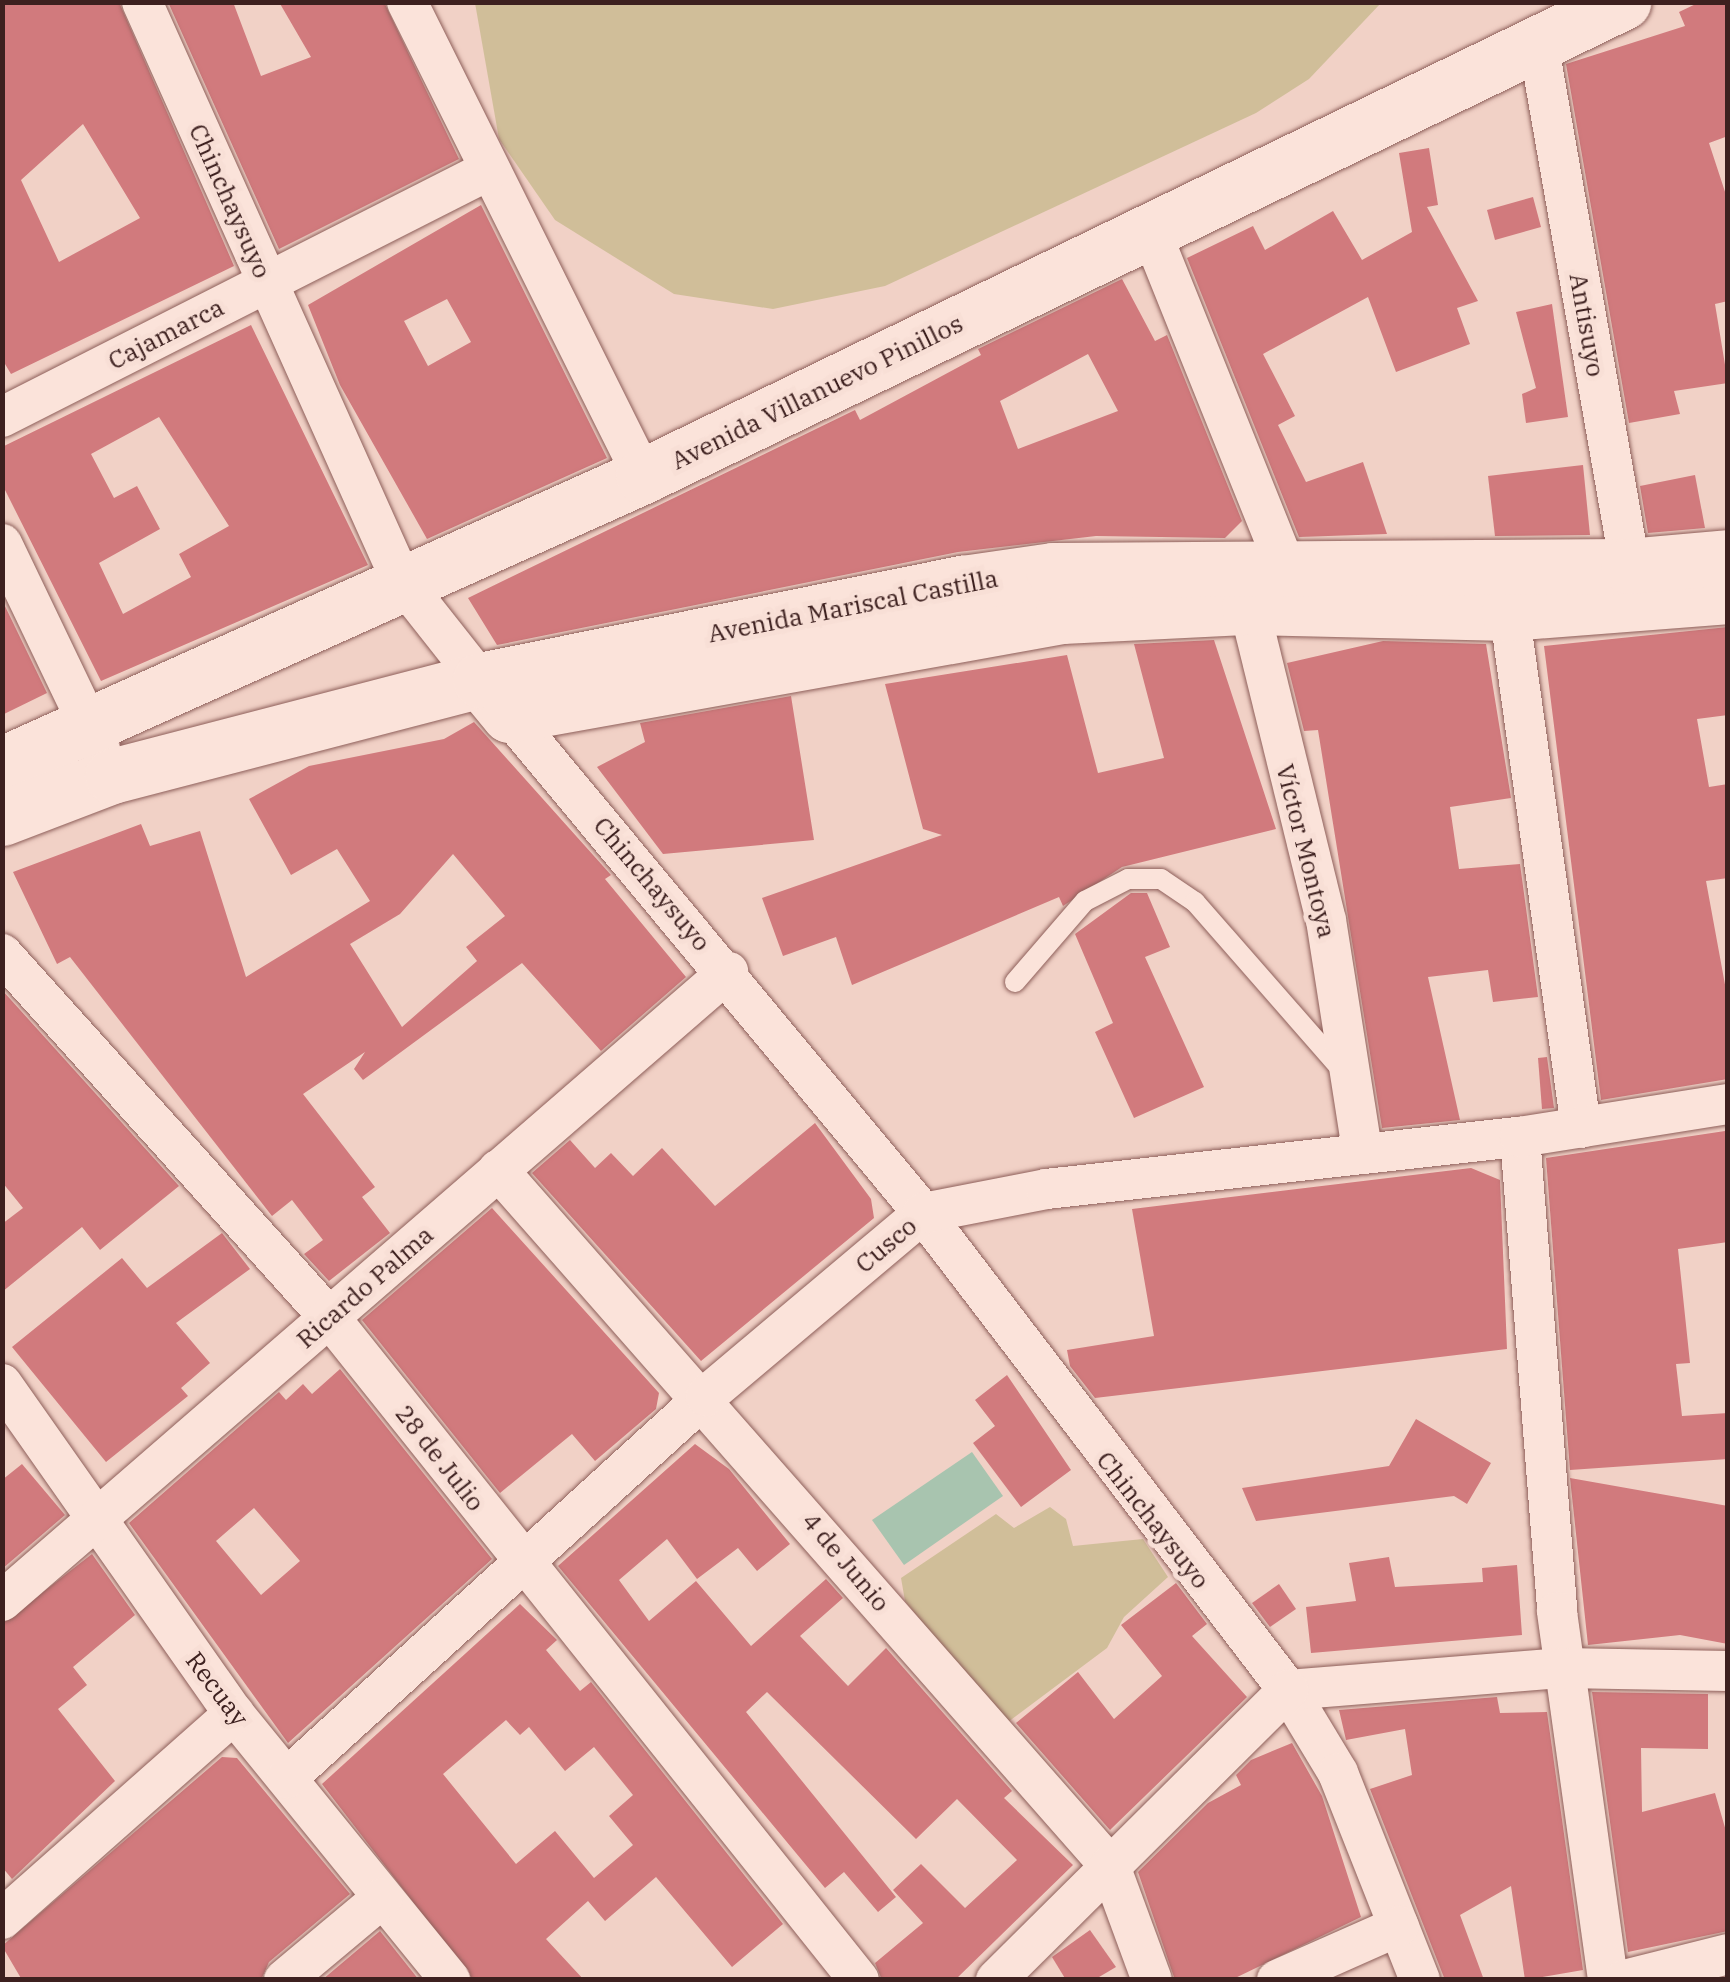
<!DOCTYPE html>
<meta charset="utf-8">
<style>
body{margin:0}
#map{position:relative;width:1730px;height:1982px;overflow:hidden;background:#f1d1c6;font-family:"IBM Plex Serif",serif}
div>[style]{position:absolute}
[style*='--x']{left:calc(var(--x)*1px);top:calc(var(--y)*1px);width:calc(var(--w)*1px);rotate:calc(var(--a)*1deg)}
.green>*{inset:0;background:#d0be99}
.water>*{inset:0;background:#a8c4af}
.building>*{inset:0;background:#d17a7d}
.roads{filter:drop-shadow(0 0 2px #8e5f5a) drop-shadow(0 0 2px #8e5f5a)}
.lane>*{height:20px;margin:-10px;padding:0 10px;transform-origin:10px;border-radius:10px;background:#fbe3da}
.street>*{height:40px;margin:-20px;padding:0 20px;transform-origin:20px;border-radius:20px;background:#fbe3da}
.secondary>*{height:55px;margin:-27.5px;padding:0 27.5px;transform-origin:27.5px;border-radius:27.5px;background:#fbe3da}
span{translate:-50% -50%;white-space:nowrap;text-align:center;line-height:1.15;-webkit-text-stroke:10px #f8dfd6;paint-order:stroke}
.street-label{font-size:25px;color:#3d201f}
.frame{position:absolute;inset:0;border:5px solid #3d201f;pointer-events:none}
</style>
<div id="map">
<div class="green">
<div style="clip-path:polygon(475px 3px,475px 2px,1381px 3px,1309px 79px,1256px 113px,885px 286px,773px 309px,674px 294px,555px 220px,499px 139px)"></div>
<div style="clip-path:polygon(1050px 1507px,1066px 1519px,1073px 1546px,1143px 1539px,1168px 1577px,1124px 1617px,1107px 1648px,1004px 1725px,905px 1601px,901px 1578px,996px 1514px,1014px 1528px)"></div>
</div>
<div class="water">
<div style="clip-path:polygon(972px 1452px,1003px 1496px,904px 1565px,872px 1520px)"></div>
</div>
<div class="building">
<div style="clip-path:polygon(evenodd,2px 2px,119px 2px,234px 266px,11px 374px,2px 359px,2px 2px,83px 124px,140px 218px,59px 262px,21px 180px,83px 124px)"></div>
<div style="clip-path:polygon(168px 2px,233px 2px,261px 76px,311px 57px,279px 2px,384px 2px,459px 159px,279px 249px)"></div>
<div style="clip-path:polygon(1700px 2px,1728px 2px,1728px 136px,1709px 143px,1728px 201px,1728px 301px,1715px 304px,1728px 383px,1674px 391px,1680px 414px,1629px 423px,1566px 64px,1685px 26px,1679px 12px)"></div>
<div style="clip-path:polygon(1429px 148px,1438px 205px,1427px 207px,1478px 301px,1457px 308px,1470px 344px,1396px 372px,1368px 297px,1263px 354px,1295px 416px,1278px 425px,1306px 482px,1363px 462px,1387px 534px,1299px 537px,1187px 258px,1253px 226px,1265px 250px,1333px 211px,1362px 260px,1412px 232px,1399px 153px)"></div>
<div style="clip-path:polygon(1533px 197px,1541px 227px,1495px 240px,1487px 210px)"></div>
<div style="clip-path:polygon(evenodd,481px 205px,607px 458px,427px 539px,340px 385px,308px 305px,481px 205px,447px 299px,471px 342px,428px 366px,404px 321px,447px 299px)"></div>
<div style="clip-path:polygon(evenodd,1122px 279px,1155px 341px,1167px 335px,1242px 521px,1225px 538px,1096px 536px,958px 552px,497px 645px,468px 598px,855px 410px,860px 420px,981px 355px,978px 349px,1122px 279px,1088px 354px,1118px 411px,1018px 449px,1000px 401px,1088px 354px)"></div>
<div style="clip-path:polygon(1552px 304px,1568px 417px,1526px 423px,1522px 394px,1536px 388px,1516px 312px)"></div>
<div style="clip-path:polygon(evenodd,251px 325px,368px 565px,101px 681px,2px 484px,2px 447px,251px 325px,159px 417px,229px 526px,179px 554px,191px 577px,123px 614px,99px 563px,160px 529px,137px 486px,114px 498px,91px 454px,159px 417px)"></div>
<div style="clip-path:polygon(1583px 465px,1590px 535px,1495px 536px,1488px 476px)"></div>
<div style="clip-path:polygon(1695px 475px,1705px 528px,1648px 533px,1640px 486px)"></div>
<div style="clip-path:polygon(2px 600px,47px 693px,2px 715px)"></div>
<div style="clip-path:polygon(1728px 627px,1728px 715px,1697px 719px,1709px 787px,1728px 784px,1728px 878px,1706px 881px,1728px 1001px,1728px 1079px,1601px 1100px,1544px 646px)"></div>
<div style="clip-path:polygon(1214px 640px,1276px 829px,1122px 867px,1063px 906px,1059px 897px,852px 985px,836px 937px,783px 956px,762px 898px,942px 835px,923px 829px,885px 684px,1067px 655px,1098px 773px,1164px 758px,1134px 644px)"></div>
<div style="clip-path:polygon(1383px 641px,1486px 644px,1511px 798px,1450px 807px,1459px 869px,1520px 864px,1538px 997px,1493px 1002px,1488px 970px,1428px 977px,1460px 1120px,1382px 1128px,1318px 730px,1304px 731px,1287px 663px)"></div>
<div style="clip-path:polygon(791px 696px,814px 840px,663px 854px,597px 767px,645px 742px,640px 723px)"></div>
<div style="clip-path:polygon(evenodd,474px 722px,611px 875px,605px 879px,686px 977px,601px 1051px,522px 963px,363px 1080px,354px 1069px,365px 1052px,303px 1094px,375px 1187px,362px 1197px,390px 1233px,329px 1281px,304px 1254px,323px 1240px,292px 1200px,272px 1216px,70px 957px,57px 964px,13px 872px,141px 824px,150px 846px,200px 831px,246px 977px,370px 901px,337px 849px,291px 875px,249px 799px,309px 766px,444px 739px,474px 722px,453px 854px,505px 916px,466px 947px,477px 961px,402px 1027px,350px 944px,400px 914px,453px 854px)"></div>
<div style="clip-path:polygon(1131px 893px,1147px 893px,1170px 947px,1145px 957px,1204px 1087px,1134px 1118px,1095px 1032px,1113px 1023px,1075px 934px)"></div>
<div style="clip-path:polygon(2px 990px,179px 1186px,100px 1250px,82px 1227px,2px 1292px,2px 1224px,23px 1208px,2px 1182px)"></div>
<div style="clip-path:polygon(1547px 1057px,1554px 1108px,1542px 1109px,1538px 1058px)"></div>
<div style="clip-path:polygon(815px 1123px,871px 1199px,874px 1218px,701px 1361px,532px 1173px,570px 1140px,595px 1168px,611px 1153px,633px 1176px,662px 1148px,715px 1206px)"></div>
<div style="clip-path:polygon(1725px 1131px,1728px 1242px,1678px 1249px,1690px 1363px,1676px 1364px,1682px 1416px,1728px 1413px,1728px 1459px,1570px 1470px,1546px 1158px)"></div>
<div style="clip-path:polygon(1471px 1168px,1500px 1180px,1507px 1349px,1095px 1398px,1070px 1366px,1067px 1350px,1154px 1336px,1132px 1209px)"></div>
<div style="clip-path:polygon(492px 1208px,659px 1393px,656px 1409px,595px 1461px,572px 1434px,500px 1493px,362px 1320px)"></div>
<div style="clip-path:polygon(222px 1233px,250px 1269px,176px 1323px,210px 1363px,181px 1388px,188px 1396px,106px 1462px,12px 1347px,122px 1258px,147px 1288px)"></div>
<div style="clip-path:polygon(evenodd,340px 1369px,492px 1559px,288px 1743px,129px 1523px,279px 1392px,286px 1400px,303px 1384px,312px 1394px,340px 1369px,254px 1508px,300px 1561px,261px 1595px,216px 1541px,254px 1508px)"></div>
<div style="clip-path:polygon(1007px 1375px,1071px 1470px,1021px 1507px,973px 1443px,995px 1426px,975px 1400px)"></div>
<div style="clip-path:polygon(1416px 1419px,1491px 1463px,1467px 1504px,1454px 1496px,1256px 1521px,1242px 1488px,1389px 1466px)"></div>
<div style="clip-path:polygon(695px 1444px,729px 1469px,790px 1544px,757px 1571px,738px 1548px,697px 1579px,667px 1539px,619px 1580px,649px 1621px,696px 1581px,751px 1646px,826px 1579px,843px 1598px,800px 1636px,848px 1686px,886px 1648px,1012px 1791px,1004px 1798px,1073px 1865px,955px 1980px,882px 1980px,875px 1963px,923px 1923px,893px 1890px,921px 1864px,965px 1908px,1017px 1860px,957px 1799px,916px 1839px,767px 1692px,746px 1712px,896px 1897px,878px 1912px,844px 1872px,825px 1888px,558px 1566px)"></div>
<div style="clip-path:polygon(22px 1464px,65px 1515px,2px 1569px,2px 1480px)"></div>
<div style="clip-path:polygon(1570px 1478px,1728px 1506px,1728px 1644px,1680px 1635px,1588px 1645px)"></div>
<div style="clip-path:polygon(92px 1554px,135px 1615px,73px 1667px,87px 1685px,58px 1709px,115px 1781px,12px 1879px,2px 1867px,2px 1624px)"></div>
<div style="clip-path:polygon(1389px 1557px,1395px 1587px,1483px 1582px,1482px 1568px,1517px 1565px,1522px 1635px,1311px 1653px,1306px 1607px,1356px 1601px,1349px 1563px)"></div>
<div style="clip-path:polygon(1176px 1583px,1207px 1624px,1192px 1636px,1247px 1697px,1110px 1830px,1016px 1723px,1078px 1672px,1114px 1719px,1162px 1676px,1121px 1625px)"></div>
<div style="clip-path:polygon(1279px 1584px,1296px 1609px,1270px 1627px,1252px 1603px)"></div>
<div style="clip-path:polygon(evenodd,520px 1604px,557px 1640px,546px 1650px,580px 1691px,591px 1682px,783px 1924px,732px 1967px,656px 1877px,605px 1921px,588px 1901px,546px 1939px,584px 1980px,473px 1980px,322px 1784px,520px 1604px,506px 1720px,520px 1735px,529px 1727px,565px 1771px,594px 1747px,633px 1795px,609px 1816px,633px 1845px,594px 1878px,555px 1831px,516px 1864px,443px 1774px,506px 1720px)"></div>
<div style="clip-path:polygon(1592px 1692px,1708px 1694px,1708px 1749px,1641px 1748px,1642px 1812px,1715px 1793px,1728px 1838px,1728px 1931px,1628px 1952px)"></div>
<div style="clip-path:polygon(1497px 1697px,1500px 1713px,1547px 1712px,1583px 1970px,1525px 1980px,1511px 1886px,1460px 1915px,1484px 1980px,1445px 1980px,1370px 1789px,1412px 1775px,1405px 1729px,1346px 1740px,1339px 1710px)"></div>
<div style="clip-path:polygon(1292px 1743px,1322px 1796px,1361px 1917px,1231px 1980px,1175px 1980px,1138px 1872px,1208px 1803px,1241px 1785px,1236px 1775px,1251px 1760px)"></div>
<div style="clip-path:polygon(222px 1757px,237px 1758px,350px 1894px,269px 1962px,261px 1980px,22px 1980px,2px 1946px)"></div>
<div style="clip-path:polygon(1090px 1930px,1116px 1967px,1094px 1980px,1066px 1980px,1052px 1957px)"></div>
<div style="clip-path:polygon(380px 1931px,419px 1980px,322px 1980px)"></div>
</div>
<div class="roads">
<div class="lane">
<div style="--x:1015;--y:982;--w:107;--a:-49.2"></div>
<div style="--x:1085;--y:901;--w:48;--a:-27.1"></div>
<div style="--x:1128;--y:879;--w:33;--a:0"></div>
<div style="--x:1161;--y:879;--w:41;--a:34.1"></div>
<div style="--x:1195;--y:902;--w:225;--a:48.8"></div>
</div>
<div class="street">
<div style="--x:142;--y:2;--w:633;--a:65.86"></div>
<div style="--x:401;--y:580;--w:127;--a:51.7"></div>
<div style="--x:407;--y:2;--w:530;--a:63.53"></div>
<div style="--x:1539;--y:48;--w:549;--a:80.04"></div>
<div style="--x:1151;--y:232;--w:359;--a:68.1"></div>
<div style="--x:1285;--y:565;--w:55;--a:130.6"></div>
<div style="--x:1249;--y:607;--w:322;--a:76.2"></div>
<div style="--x:1326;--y:920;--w:234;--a:81.1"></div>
<div style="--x:2;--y:417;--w:546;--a:-26.89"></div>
<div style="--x:2;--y:544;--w:227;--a:64.4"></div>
<div style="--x:1506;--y:588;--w:545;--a:82.09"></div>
<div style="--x:509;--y:715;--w:648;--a:50.26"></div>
<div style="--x:923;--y:1213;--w:601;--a:52.58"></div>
<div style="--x:1288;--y:1690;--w:97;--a:58.9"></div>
<div style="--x:1338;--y:1773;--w:223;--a:68.4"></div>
<div style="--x:2;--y:954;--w:490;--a:48"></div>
<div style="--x:330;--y:1318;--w:847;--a:51.37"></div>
<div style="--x:1520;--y:1137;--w:476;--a:85.5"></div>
<div style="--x:1557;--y:1612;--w:372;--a:82.1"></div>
<div style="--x:498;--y:1170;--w:927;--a:48.67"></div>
<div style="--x:1110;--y:1866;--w:121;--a:69.8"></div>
<div style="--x:2;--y:1384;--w:403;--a:54.9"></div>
<div style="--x:234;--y:1714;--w:343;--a:50.9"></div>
<div style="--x:2;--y:1601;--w:961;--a:-40.91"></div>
<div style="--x:1288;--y:1690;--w:276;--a:-4.6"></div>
<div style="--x:1563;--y:1668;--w:165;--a:1"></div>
<div style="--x:287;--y:1778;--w:567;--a:-42.36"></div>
<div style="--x:706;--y:1396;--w:284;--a:-40.1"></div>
<div style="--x:923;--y:1213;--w:125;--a:-11"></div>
<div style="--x:1046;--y:1189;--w:477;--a:-6.3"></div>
<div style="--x:1520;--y:1137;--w:211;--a:-9"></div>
<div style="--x:2;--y:1919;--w:310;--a:-41.5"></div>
<div style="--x:284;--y:1980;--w:128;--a:-39.9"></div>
<div style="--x:996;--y:1980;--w:412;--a:-44.8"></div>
<div style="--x:1277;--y:1980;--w:133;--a:-23.9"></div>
<div style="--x:1624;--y:1980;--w:107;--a:-14"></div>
</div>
<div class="secondary">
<div style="--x:480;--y:680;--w:45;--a:50.4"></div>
<div style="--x:509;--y:715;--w:562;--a:-10.15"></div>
<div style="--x:1062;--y:616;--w:187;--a:-2.8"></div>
<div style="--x:1249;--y:607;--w:260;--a:1.3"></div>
<div style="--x:1509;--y:613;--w:220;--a:-4.4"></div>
<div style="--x:2;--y:764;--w:703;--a:-24.19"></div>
<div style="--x:643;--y:476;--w:1089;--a:-25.81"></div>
<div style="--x:2;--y:818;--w:118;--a:-20.9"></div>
<div style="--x:112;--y:776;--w:380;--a:-14.6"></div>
<div style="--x:480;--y:680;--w:493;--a:-11.4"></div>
<div style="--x:963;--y:583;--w:91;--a:-8.2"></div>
<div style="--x:1053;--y:570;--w:575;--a:-0.4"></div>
<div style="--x:1628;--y:566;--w:100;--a:-5.1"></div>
</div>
</div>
<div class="street-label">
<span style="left:230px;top:201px;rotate:66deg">Chinchaysuyo</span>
<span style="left:1587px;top:325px;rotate:80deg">Antisuyo</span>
<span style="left:166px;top:334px;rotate:-27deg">Cajamarca</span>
<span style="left:817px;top:392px;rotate:-26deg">Avenida Villanuevo Pinillos</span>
<span style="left:853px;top:606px;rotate:-11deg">Avenida Mariscal Castilla</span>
<span style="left:1306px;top:851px;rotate:76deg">Víctor Montoya</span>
<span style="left:652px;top:884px;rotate:50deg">Chinchaysuyo</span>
<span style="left:886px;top:1245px;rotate:-40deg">Cusco</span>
<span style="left:365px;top:1287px;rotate:-41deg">Ricardo Palma</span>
<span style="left:440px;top:1458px;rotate:52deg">28 de Julio</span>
<span style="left:1153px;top:1520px;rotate:52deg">Chinchaysuyo</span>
<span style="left:846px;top:1562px;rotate:50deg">4 de Junio</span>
<span style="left:217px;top:1689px;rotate:53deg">Recuay</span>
</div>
<div class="frame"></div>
</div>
